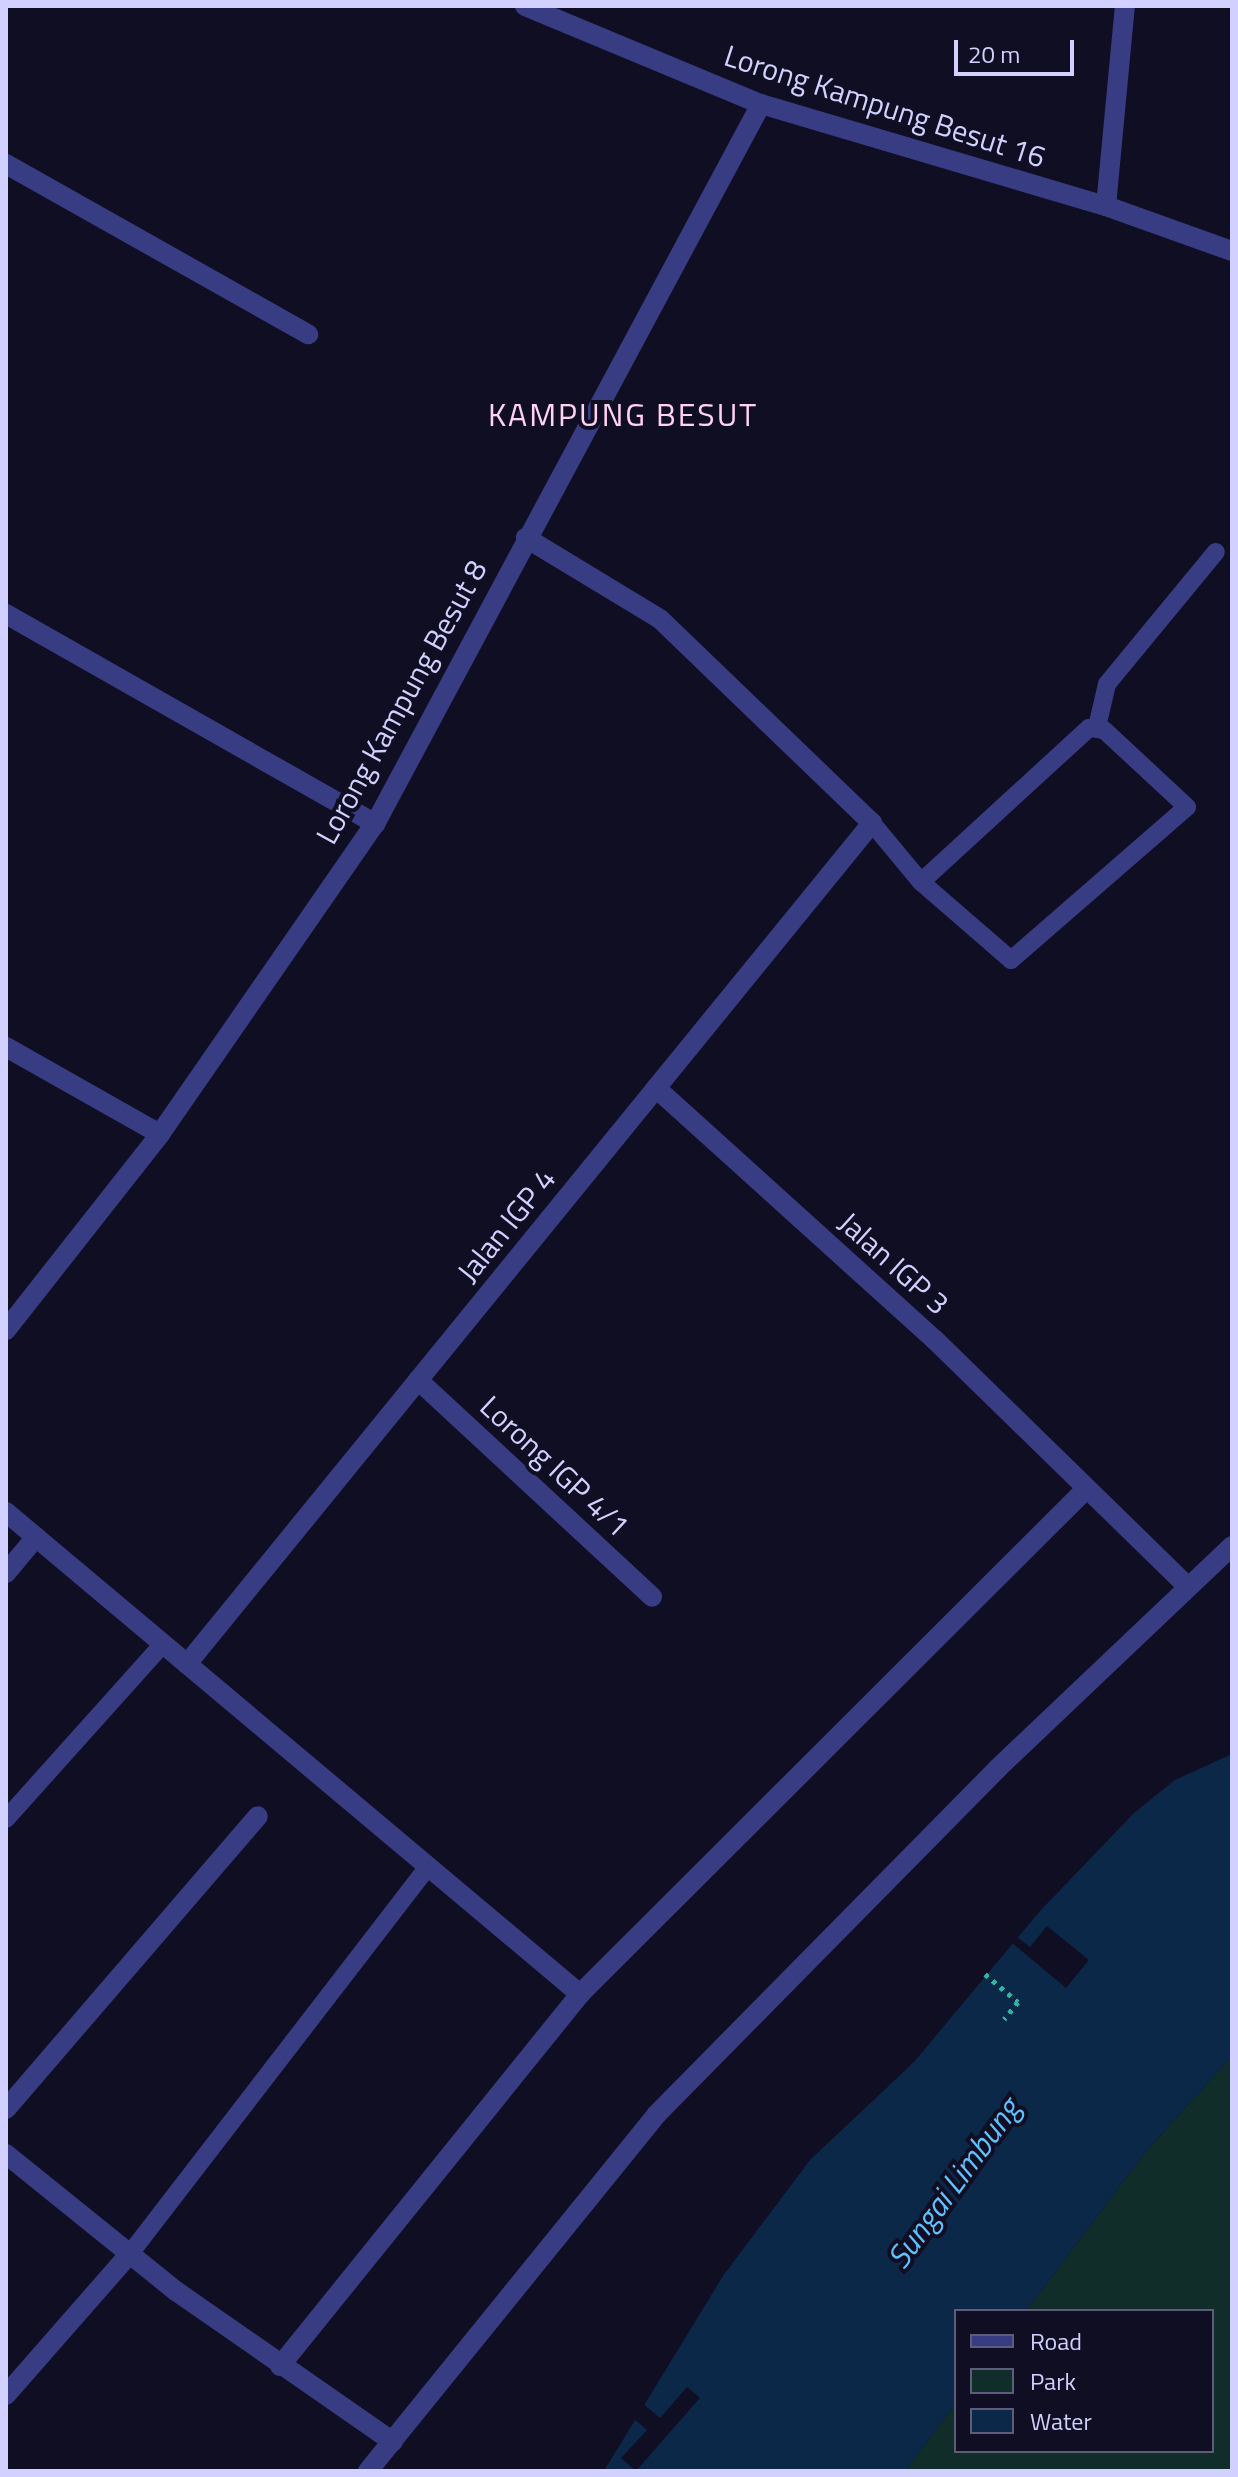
<!DOCTYPE html>
<style>
body{margin:0}
#map{position:relative;width:1238px;height:2477px;overflow:hidden;background:#100e23;font-family:"Titillium Web",sans-serif}
div>[style]{position:absolute}
[style*='--x']{left:calc(var(--x)*1px);top:calc(var(--y)*1px);width:calc(var(--w)*1px);rotate:calc(var(--a)*1deg)}
.green>*{inset:0;background:#112d2a}
.water>*{inset:0;background:#0c2849}
.pier>*{inset:0;background:#100e23}
.path>*{height:5px;margin-top:-2.5px;transform-origin:0;background:repeating-linear-gradient(90deg,#2db6a2 0 4px,transparent 0 10px)}
.lane>*{height:18px;margin:-9px;padding:0 9px;transform-origin:9px;border-radius:9px;background:#383c83}
.street>*{height:20px;margin:-10px;padding:0 10px;transform-origin:10px;border-radius:10px;background:#383c83}
span{translate:-50% -50%;white-space:nowrap;text-align:center;line-height:1.15;-webkit-text-stroke:8px #100e23;paint-order:stroke}
.street-label{font-size:30px;color:#d2d0ff}
.neighbourhood-label{font-size:32px;color:#ffd2f2;letter-spacing:2px}
.water-label{font-size:32px;color:#5ec2ff;font-style:italic}
.frame{position:absolute;inset:0;border:8px solid #d2d0ff;pointer-events:none}
.legend{position:absolute;left:954px;top:2309px;width:260px;height:144px;box-sizing:border-box;background:#100e23;border:2px solid #5e5c7b;margin:0;padding:10px 14px;list-style:none;font-size:24px;color:#d2d0ff}
.legend li{display:flex;align-items:center;gap:16px;height:40px}
.legend b{width:40px;border:2px solid #5e5c7b}
.scale{position:absolute;left:954px;top:40px;width:120px;height:36px;box-sizing:border-box;border:4px solid #d2d0ff;border-top:0;padding-left:10px;font-size:24px;line-height:28px;white-space:nowrap;color:#d2d0ff;-webkit-text-stroke:6px #100e23;paint-order:stroke}
</style>
<div id="map">
<div class="green">
<div style="clip-path:polygon(1232px 2056px,1232px 2471px,905px 2471px,956px 2403px,956px 2451px,1212px 2451px,1212px 2311px,1026px 2311px,1148px 2149px)"></div>
</div>
<div class="water">
<div style="clip-path:polygon(1232px 1754px,1232px 2056px,1148px 2149px,1026px 2311px,956px 2311px,956px 2403px,905px 2471px,604px 2471px,723px 2276px,810px 2160px,914px 2062px,1040px 1911px,1134px 1813px,1175px 1780px)"></div>
</div>
<div class="pier">
<div style="clip-path:polygon(1047px 1926px,1089px 1960px,1066px 1988px,1012px 1943px,1017px 1937px,1030px 1947px)"></div>
<div style="clip-path:polygon(687px 2387px,700px 2398px,636px 2471px,621px 2458px,647px 2430px,633px 2418px,642px 2403px,660px 2418px)"></div>
</div>
<div class="path">
<div style="--x:985;--y:1974;--w:43;--a:40.3"></div>
<div style="--x:1018;--y:2002;--w:22;--a:129"></div>
</div>
<div class="lane">
<div style="--x:1097;--y:727;--w:44;--a:-76.9"></div>
<div style="--x:1107;--y:684;--w:171;--a:-50.5"></div>
<div style="--x:872;--y:823;--w:77;--a:50.3"></div>
<div style="--x:921;--y:882;--w:119;--a:40.9"></div>
<div style="--x:1011;--y:960;--w:233;--a:-41"></div>
<div style="--x:1187;--y:807;--w:113;--a:-137.1"></div>
<div style="--x:1104;--y:730;--w:15;--a:-172"></div>
<div style="--x:1089;--y:728;--w:228;--a:137.5"></div>
<div style="--x:6;--y:1819;--w:235;--a:-48.1"></div>
<div style="--x:132;--y:2251;--w:486;--a:-52.4"></div>
</div>
<div class="street">
<div style="--x:525;--y:6;--w:256;--a:22.6"></div>
<div style="--x:761;--y:104;--w:360;--a:16.5"></div>
<div style="--x:1106;--y:206;--w:134;--a:19.7"></div>
<div style="--x:6;--y:164;--w:347;--a:29.4"></div>
<div style="--x:1106;--y:206;--w:201;--a:-84.6"></div>
<div style="--x:6;--y:614;--w:425;--a:29.6"></div>
<div style="--x:6;--y:1047;--w:177;--a:29.5"></div>
<div style="--x:656;--y:1088;--w:375;--a:42.1"></div>
<div style="--x:934;--y:1339;--w:351;--a:44.3"></div>
<div style="--x:6;--y:1330;--w:249;--a:-51.8"></div>
<div style="--x:160;--y:1134;--w:377;--a:-55.3"></div>
<div style="--x:375;--y:824;--w:817;--a:-61.8"></div>
<div style="--x:418;--y:1380;--w:319;--a:42.8"></div>
<div style="--x:6;--y:1512;--w:750;--a:40.02"></div>
<div style="--x:6;--y:1573;--w:47;--a:-50.2"></div>
<div style="--x:187;--y:1664;--w:1085;--a:-50.84"></div>
<div style="--x:872;--y:823;--w:294;--a:-136.1"></div>
<div style="--x:660;--y:619;--w:157;--a:-148.8"></div>
<div style="--x:6;--y:2109;--w:386;--a:-49.3"></div>
<div style="--x:6;--y:2154;--w:218;--a:38.9"></div>
<div style="--x:176;--y:2291;--w:264;--a:34.8"></div>
<div style="--x:280;--y:2366;--w:478;--a:-51.1"></div>
<div style="--x:580;--y:1994;--w:713;--a:-44.94"></div>
<div style="--x:6;--y:2395;--w:191;--a:-48.8"></div>
<div style="--x:368;--y:2471;--w:458;--a:-51"></div>
<div style="--x:656;--y:2115;--w:486;--a:-45.4"></div>
<div style="--x:997;--y:1769;--w:324;--a:-43.5"></div>
</div>
<div class="street-label">
<span style="left:885px;top:106px;rotate:18deg">Lorong Kampung Besut 16</span>
<span style="left:401px;top:702px;rotate:-61deg">Lorong Kampung Besut 8</span>
<span style="left:506px;top:1225px;rotate:-51deg">Jalan IGP 4</span>
<span style="left:894px;top:1263px;rotate:42deg">Jalan IGP 3</span>
<span style="left:555px;top:1466px;rotate:43deg">Lorong IGP 4/1</span>
</div>
<div class="neighbourhood-label">
<span style="left:623px;top:414px">KAMPUNG BESUT</span>
</div>
<div class="water-label">
<span style="left:953px;top:2183px;rotate:-54deg">Sungai Limbung</span>
</div>
<div class="frame"></div>
<ul class="legend">
<li><b style="height:10px;background:#383c83"></b>Road</li>
<li><b style="height:22px;background:#112d2a"></b>Park</li>
<li><b style="height:22px;background:#0c2849"></b>Water</li>
</ul>
<div class="scale">20 m</div>
</div>
